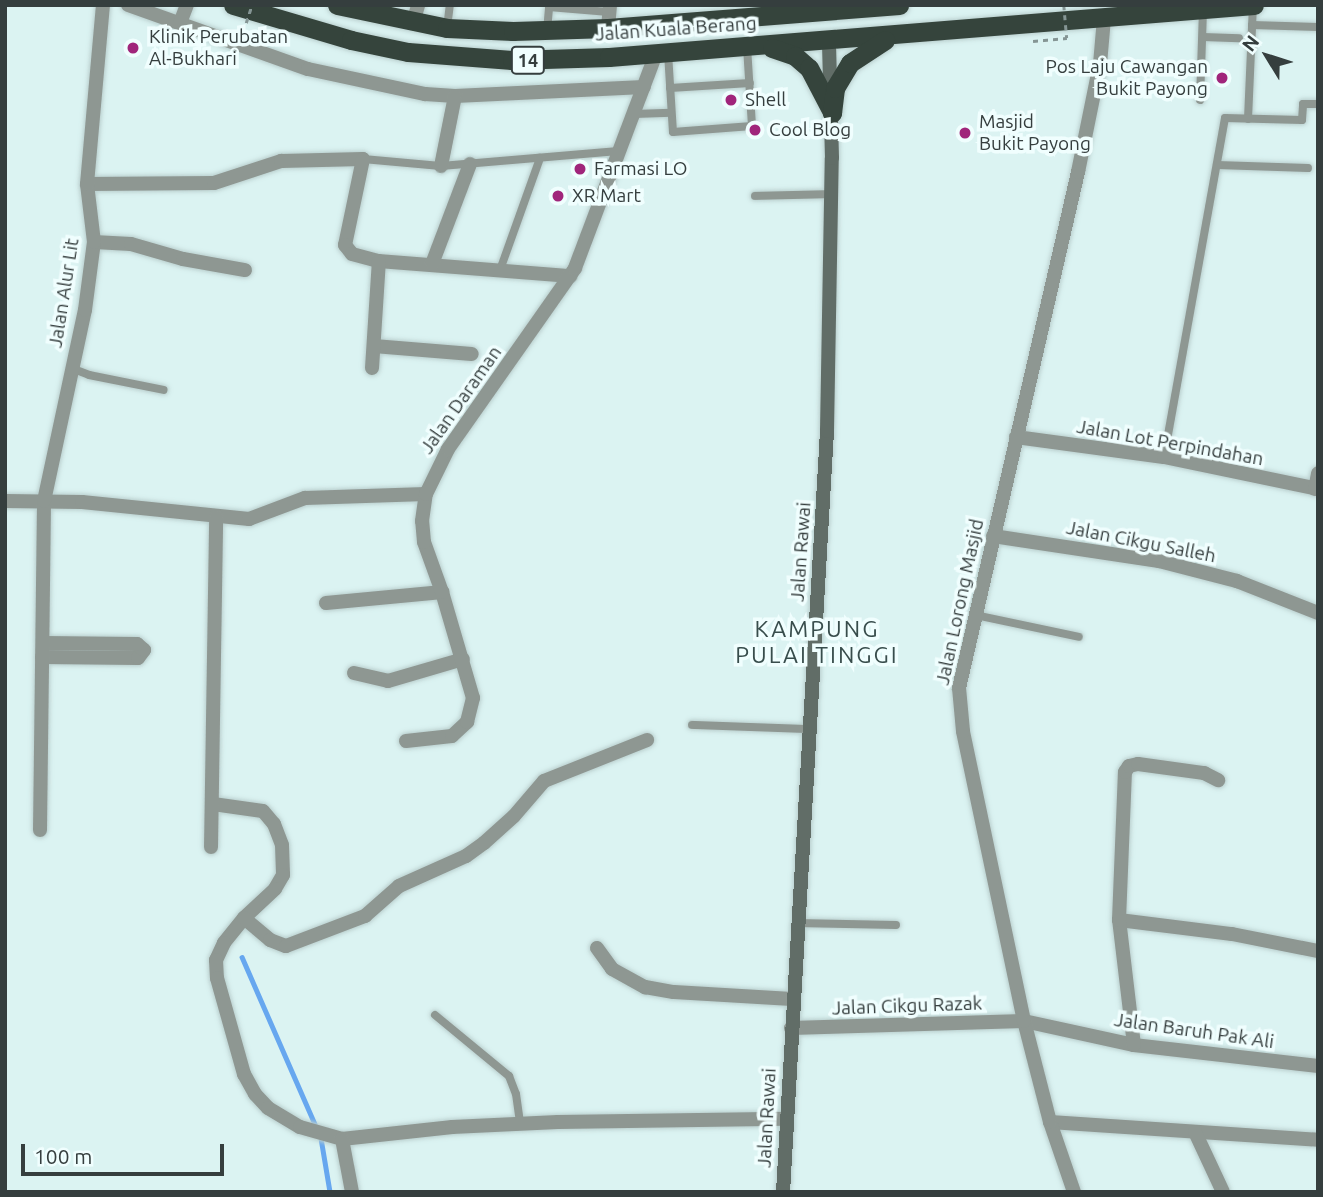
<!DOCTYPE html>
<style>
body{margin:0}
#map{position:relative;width:1323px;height:1197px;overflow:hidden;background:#dbf3f2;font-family:Ubuntu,sans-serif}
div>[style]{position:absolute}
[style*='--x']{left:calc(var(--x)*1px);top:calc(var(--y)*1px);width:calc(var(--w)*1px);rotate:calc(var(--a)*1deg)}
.stream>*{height:4.5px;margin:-2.25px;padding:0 2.25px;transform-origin:2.25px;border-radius:2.25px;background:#67a7ef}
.path>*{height:2.5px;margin-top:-1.25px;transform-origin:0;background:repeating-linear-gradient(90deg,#859594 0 5px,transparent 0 10px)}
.roads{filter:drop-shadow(0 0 2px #bacfce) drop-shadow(0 0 2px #bacfce)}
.service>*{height:8px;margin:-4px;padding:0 4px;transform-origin:4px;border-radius:4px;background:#8e9792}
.minor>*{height:14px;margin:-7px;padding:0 7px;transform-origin:7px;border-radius:7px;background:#8e9792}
.secondary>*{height:14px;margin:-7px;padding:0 7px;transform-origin:7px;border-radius:7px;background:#616d67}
.trunk>*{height:19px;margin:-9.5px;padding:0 9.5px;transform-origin:9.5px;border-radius:9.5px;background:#35443c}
.path-bridge>*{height:2.5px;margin-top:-1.25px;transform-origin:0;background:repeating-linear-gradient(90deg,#859594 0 5px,transparent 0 10px)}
.dots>*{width:19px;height:19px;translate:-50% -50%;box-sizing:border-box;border:4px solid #f0fefe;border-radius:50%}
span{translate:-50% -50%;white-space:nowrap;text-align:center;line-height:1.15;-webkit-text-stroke:7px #f0fefe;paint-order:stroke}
.shield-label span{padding:2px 5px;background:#f0fefe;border:2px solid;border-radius:5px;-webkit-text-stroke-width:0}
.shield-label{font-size:18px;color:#353e3e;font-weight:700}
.street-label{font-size:19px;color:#353e3e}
.poi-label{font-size:19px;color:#353e3e}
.left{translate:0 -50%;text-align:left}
.right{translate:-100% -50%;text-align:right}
.quarter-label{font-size:23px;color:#384d4c;letter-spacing:2px}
.frame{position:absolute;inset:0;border:7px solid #353e3e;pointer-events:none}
.north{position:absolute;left:1232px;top:21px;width:70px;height:70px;-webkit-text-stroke:5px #f0fefe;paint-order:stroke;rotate:308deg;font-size:19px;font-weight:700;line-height:28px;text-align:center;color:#353e3e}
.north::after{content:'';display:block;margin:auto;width:24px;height:32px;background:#353e3e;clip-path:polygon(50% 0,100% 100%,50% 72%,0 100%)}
.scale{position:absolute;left:21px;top:1144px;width:203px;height:32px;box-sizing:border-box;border:4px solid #353e3e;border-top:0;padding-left:9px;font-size:21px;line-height:24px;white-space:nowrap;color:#353e3e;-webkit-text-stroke:5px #f0fefe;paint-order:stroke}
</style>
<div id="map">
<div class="stream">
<div style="--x:242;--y:957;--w:184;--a:66.4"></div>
<div style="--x:321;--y:1138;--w:55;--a:80.5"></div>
</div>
<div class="path">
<div style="--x:1033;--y:41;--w:34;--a:-5"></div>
</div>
<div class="roads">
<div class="service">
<div style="--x:1252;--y:25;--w:66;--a:1.7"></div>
<div style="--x:447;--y:28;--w:23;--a:-83"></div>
<div style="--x:547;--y:31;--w:24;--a:-85"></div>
<div style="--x:549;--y:7;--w:60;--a:4.8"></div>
<div style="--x:1203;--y:37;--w:36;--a:2"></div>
<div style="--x:668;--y:53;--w:79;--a:86.4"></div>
<div style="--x:673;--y:132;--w:79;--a:-4.3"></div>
<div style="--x:752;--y:126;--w:79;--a:-93.6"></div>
<div style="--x:670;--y:88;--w:80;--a:-3.6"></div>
<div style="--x:1200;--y:100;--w:91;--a:-88.1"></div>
<div style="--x:634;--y:114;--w:37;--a:-2"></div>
<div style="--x:1248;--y:119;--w:113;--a:-87.5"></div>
<div style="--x:363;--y:159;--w:78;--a:5.1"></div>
<div style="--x:441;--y:166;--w:181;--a:-4.8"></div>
<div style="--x:1217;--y:165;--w:91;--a:1.9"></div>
<div style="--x:755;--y:196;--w:76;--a:-1.5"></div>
<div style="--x:500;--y:270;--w:119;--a:-70.3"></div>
<div style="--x:71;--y:368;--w:19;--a:21"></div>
<div style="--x:89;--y:375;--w:76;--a:11.3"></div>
<div style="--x:1164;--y:457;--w:344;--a:-79.8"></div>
<div style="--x:1225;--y:118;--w:77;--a:1.5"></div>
<div style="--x:1302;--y:120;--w:16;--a:-86"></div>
<div style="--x:1303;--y:104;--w:15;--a:0"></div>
<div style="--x:975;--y:615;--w:106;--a:11.9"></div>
<div style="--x:692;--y:725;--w:117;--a:2"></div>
<div style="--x:796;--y:923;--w:100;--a:1.1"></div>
<div style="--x:435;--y:1015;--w:96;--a:39.5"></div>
<div style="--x:509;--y:1076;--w:19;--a:69"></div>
<div style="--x:516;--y:1094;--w:30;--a:82"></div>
</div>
<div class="minor">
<div style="--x:128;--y:5;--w:191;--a:19.6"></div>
<div style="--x:308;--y:69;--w:120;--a:12.1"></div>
<div style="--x:425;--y:94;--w:30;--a:4"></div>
<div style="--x:455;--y:96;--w:189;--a:-2.7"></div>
<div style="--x:180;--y:23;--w:19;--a:-69"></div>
<div style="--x:413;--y:23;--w:19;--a:-74"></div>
<div style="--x:608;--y:28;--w:23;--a:-85"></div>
<div style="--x:441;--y:166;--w:71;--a:-78.7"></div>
<div style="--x:87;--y:184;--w:127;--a:-0.5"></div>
<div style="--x:214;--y:183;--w:71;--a:-18.2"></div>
<div style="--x:281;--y:161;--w:82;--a:-1.4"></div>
<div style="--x:363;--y:159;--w:88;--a:101.8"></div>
<div style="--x:345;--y:245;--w:11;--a:52"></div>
<div style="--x:352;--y:254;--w:28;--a:15"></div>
<div style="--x:379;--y:261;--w:192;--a:4.5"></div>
<div style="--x:94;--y:242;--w:37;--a:3"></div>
<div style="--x:131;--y:244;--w:54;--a:16.1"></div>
<div style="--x:183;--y:259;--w:63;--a:10.1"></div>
<div style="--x:432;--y:264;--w:107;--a:-69.2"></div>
<div style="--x:374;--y:346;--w:98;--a:4.7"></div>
<div style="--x:372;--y:368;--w:107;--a:-86.3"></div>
<div style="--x:1016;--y:437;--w:149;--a:7.7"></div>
<div style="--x:1164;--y:457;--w:157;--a:11.7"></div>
<div style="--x:1315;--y:489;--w:16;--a:-79"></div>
<div style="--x:5;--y:501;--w:77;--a:0.7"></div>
<div style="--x:82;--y:502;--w:168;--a:5.8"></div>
<div style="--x:249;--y:519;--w:60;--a:-20.6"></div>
<div style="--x:305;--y:498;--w:121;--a:-1.9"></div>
<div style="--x:993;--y:536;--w:168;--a:8.6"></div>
<div style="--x:1159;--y:561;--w:81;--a:14.4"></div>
<div style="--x:1237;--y:581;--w:87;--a:21.6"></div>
<div style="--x:326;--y:603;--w:117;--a:-5.4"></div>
<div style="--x:42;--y:657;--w:96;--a:0.6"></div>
<div style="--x:138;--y:658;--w:10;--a:-53"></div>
<div style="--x:144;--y:650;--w:9;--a:-139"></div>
<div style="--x:137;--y:644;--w:94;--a:-179.4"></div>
<div style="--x:354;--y:673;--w:35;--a:13"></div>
<div style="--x:388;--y:681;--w:78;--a:-16.3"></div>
<div style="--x:406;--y:741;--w:46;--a:-6.2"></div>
<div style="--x:452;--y:736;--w:21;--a:-43"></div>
<div style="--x:467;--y:722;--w:25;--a:-76"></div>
<div style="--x:473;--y:698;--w:110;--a:-106.3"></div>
<div style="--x:442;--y:592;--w:53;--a:-109.8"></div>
<div style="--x:424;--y:542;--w:21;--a:-95"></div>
<div style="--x:422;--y:521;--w:27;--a:-82"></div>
<div style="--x:426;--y:494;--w:50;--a:-63.9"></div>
<div style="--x:448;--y:449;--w:221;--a:-54.9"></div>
<div style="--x:575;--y:268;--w:229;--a:-69.3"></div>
<div style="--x:213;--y:804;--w:50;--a:8"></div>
<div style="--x:263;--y:811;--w:17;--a:50"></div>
<div style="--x:274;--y:824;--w:22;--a:69"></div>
<div style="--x:282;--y:845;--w:30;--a:88"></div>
<div style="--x:283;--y:875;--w:16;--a:120"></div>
<div style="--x:275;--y:889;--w:42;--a:136.9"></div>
<div style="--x:244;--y:918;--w:32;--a:129"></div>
<div style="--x:224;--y:943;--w:19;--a:115"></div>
<div style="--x:216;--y:960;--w:18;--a:87"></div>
<div style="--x:217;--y:978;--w:100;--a:74.3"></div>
<div style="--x:244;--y:1074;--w:23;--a:61"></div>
<div style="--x:255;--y:1094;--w:19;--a:47"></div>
<div style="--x:268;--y:1108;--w:37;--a:31"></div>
<div style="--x:300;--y:1127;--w:44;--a:15.9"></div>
<div style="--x:342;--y:1139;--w:111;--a:-6.2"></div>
<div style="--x:452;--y:1127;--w:106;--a:-2.7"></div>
<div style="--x:558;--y:1122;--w:228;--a:-0.8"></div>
<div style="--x:40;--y:830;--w:329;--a:-89.3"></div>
<div style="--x:44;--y:501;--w:195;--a:-77.9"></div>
<div style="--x:85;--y:310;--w:69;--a:-82.5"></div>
<div style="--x:94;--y:242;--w:58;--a:-96.9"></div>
<div style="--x:87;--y:184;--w:180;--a:-84.9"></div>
<div style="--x:211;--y:847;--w:330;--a:-89.1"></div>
<div style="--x:244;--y:918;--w:34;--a:40"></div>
<div style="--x:270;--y:940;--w:17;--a:21"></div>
<div style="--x:286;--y:946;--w:85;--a:-20.8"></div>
<div style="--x:365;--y:916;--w:45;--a:-41.4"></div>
<div style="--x:399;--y:886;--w:73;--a:-24.1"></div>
<div style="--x:466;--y:856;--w:22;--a:-36"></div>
<div style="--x:484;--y:843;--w:40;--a:-42"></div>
<div style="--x:514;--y:816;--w:46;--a:-49.4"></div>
<div style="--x:544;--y:781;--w:111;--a:-21.7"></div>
<div style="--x:1119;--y:920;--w:114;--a:7.1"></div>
<div style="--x:1232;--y:934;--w:88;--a:11.2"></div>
<div style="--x:597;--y:948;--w:26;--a:54"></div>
<div style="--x:612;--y:969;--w:38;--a:29"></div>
<div style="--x:645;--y:987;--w:29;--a:10"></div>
<div style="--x:674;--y:992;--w:118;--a:3.4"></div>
<div style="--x:791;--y:1028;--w:233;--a:-1.7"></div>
<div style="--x:1024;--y:1021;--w:113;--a:12.3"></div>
<div style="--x:1134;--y:1045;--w:185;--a:6.5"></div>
<div style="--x:1134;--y:1045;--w:126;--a:-96.8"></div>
<div style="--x:1119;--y:920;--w:148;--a:-87.7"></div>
<div style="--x:1125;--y:772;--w:7;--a:-56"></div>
<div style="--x:1129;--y:766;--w:9;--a:-13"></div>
<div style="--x:1138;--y:764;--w:67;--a:7.8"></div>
<div style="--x:1204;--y:773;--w:16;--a:27"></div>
<div style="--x:1050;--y:1122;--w:269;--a:3.8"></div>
<div style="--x:1195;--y:1132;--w:66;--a:65"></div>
<div style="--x:342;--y:1139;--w:54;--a:79.3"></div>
<div style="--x:1074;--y:1192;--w:74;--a:-108.9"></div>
<div style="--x:1050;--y:1122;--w:104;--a:-104.4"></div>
<div style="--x:1024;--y:1021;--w:296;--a:-101.9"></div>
<div style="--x:963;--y:731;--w:43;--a:-95.3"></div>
<div style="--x:959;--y:688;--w:530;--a:-77.01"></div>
<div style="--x:1078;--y:172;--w:110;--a:-78.5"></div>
<div style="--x:1100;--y:64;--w:46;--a:-85"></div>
</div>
<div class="secondary">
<div style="--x:783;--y:1192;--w:762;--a:-86.69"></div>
<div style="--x:827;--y:431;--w:273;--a:-89"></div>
<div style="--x:832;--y:158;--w:118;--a:-91.5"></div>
</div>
<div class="trunk">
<div style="--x:233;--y:5;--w:123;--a:16.5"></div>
<div style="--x:351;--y:40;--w:58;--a:11.9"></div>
<div style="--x:408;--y:52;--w:104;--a:4.4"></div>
<div style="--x:512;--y:60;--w:97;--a:-1.8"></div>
<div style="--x:609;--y:57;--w:647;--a:-4.61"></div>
<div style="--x:337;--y:5;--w:112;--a:11.8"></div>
<div style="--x:447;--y:28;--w:66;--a:2.6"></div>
<div style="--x:513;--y:31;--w:95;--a:-1.8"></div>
<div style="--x:608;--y:28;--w:292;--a:-4.5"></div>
<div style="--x:772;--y:48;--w:24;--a:19"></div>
<div style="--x:795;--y:56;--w:18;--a:41"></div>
<div style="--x:809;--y:68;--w:50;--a:62.4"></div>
<div style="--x:832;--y:113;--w:25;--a:-83"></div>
<div style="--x:835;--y:88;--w:29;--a:-59"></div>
<div style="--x:850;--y:63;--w:42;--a:-33.3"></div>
</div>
</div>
<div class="path-bridge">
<div style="--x:1064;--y:5;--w:33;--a:85"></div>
<div style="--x:246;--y:23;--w:19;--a:-72"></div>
</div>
<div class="dots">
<div style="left:133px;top:48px;background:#a0257b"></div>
<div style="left:1222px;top:78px;background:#a0257b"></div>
<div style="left:731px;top:100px;background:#a0257b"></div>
<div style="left:755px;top:130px;background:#a0257b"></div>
<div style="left:965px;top:133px;background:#a0257b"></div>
<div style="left:580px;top:169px;background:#a0257b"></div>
<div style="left:558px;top:196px;background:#a0257b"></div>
</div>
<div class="shield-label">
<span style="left:528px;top:60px">14</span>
</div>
<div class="street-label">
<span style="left:676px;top:29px;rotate:-4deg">Jalan Kuala Berang</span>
<span style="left:64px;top:293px;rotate:-81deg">Jalan Alur Lit</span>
<span style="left:461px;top:400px;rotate:-55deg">Jalan Daraman</span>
<span style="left:1170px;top:443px;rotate:10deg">Jalan Lot Perpindahan</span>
<span style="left:1141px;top:542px;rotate:11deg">Jalan Cikgu Salleh</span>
<span style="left:801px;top:552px;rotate:-86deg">Jalan Rawai</span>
<span style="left:960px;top:602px;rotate:-78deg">Jalan Lorong Masjid</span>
<span style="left:907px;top:1006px;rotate:-2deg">Jalan Cikgu Razak</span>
<span style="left:1194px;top:1031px;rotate:8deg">Jalan Baruh Pak Ali</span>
<span style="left:767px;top:1118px;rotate:-87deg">Jalan Rawai</span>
</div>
<div class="poi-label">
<span class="left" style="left:149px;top:48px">Klinik Perubatan<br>Al-Bukhari</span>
<span class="right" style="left:1208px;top:78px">Pos Laju Cawangan<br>Bukit Payong</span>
<span class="left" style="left:745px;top:100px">Shell</span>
<span class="left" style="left:979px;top:133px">Masjid<br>Bukit Payong</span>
<span class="left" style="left:769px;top:130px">Cool Blog</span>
<span class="left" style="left:594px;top:169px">Farmasi LO</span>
<span class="left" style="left:572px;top:196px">XR Mart</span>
</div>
<div class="quarter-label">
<span style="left:817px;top:642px">KAMPUNG<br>PULAI TINGGI</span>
</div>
<div class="frame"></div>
<div class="north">N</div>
<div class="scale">100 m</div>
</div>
